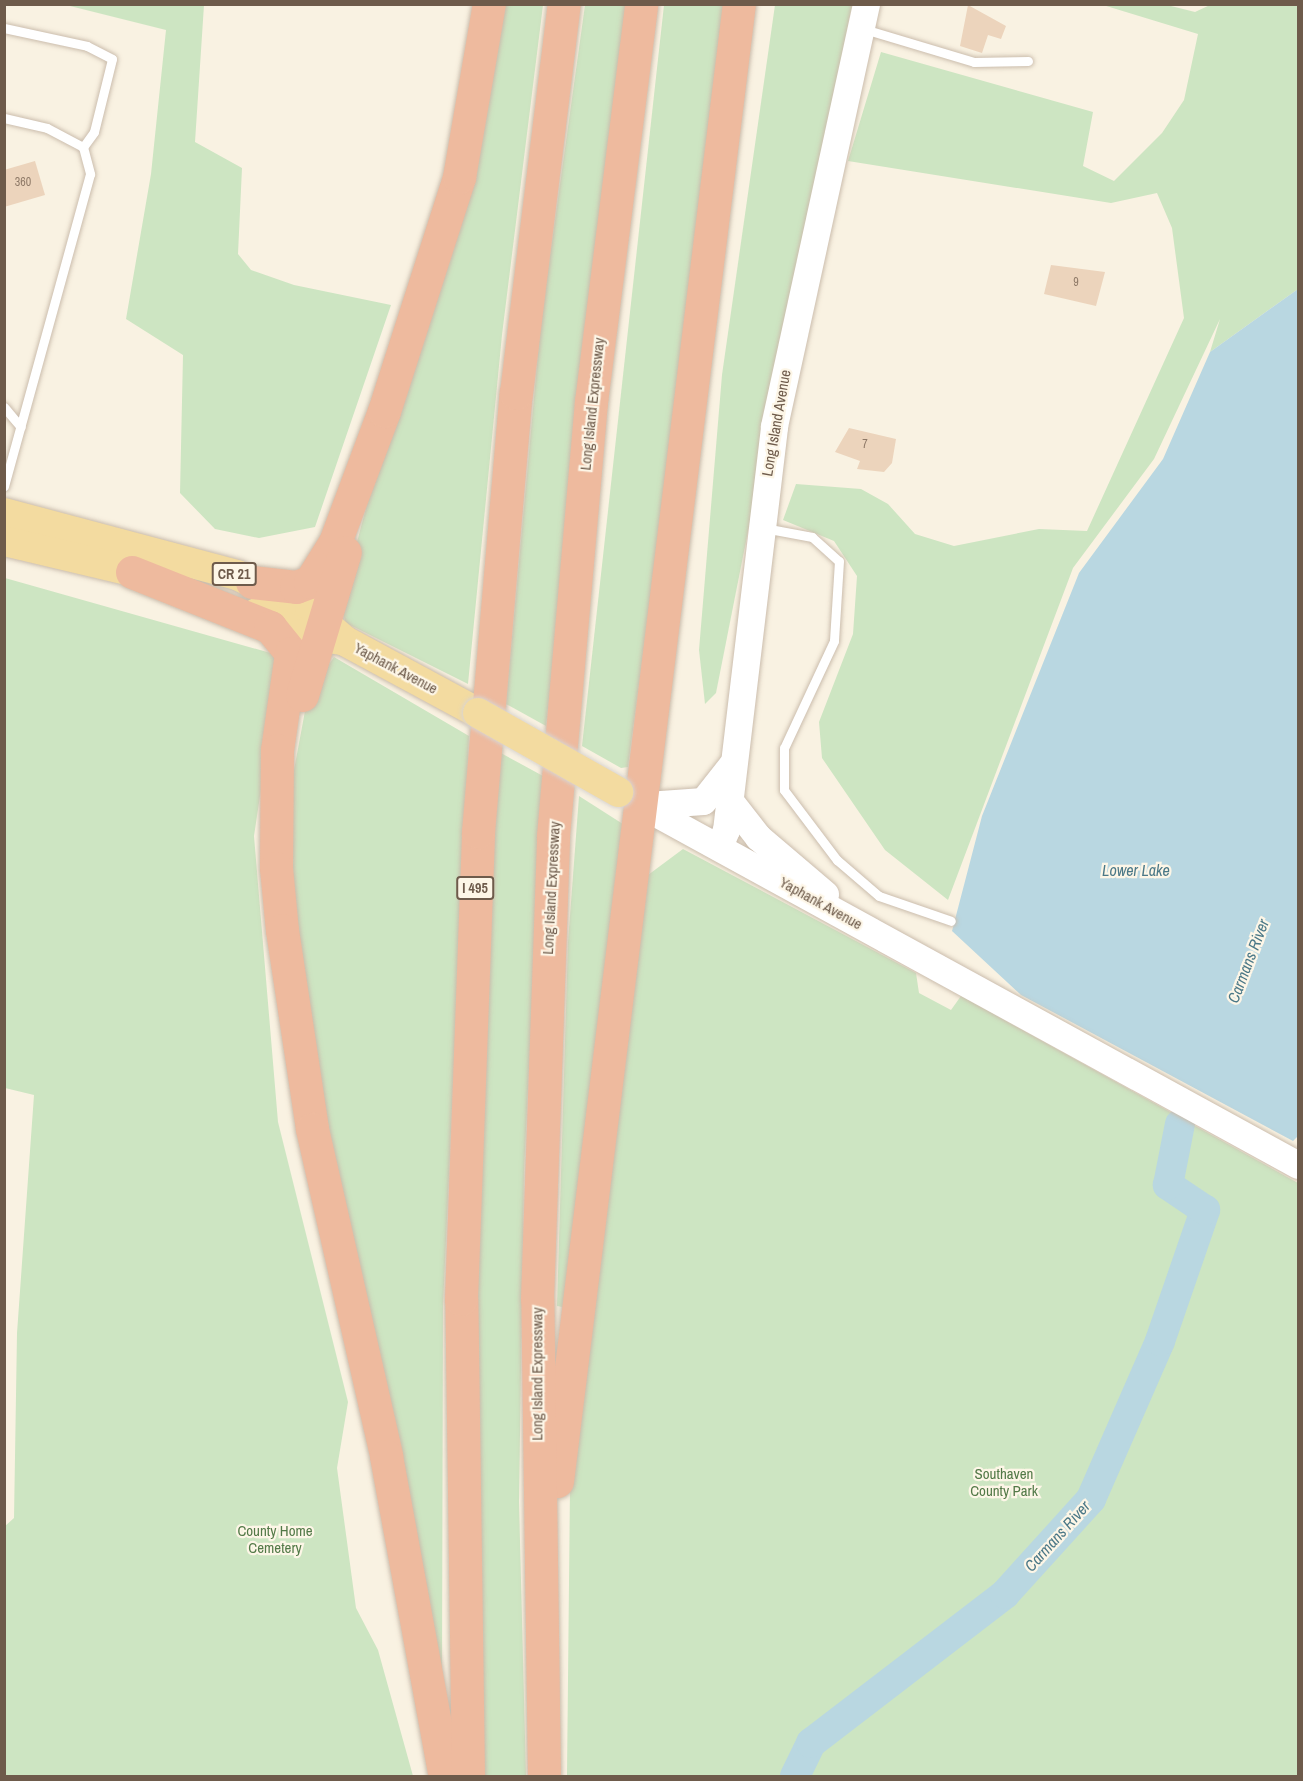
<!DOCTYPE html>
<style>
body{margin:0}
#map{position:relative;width:1303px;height:1781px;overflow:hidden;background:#f9f2e2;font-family:"Archivo Narrow",sans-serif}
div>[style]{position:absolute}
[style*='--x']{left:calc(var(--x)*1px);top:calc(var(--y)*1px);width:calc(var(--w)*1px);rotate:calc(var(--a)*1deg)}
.green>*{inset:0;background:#cde5c2}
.water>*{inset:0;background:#b9d7e1}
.river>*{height:30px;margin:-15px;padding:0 15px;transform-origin:15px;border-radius:15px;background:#b9d7e1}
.building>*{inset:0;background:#ecd4bc}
.roads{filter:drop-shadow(0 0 2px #cbbdad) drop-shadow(0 0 2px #cbbdad)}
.lane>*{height:9px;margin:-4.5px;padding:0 4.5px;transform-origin:4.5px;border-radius:4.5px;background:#fff}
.secondary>*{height:27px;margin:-13.5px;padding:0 13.5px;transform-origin:13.5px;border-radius:13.5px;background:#fff}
.primary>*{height:30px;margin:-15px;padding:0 15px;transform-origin:15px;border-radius:15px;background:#f3dba0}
.highway>*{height:33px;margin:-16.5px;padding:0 16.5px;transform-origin:16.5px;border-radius:16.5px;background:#eeba9e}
.bridges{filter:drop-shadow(0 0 2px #d9d4d0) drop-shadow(0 0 2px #d9d4d0)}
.primary-bridge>*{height:30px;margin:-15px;padding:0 15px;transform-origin:15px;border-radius:15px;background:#f3dba0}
span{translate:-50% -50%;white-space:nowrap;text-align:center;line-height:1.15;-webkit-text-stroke:4.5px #fdf6e7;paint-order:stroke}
.number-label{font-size:12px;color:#8e7967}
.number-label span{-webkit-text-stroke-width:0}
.shield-label span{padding:2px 4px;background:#fdf6e7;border:2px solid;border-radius:4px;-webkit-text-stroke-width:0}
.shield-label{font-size:14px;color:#6e5b4b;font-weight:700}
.street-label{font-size:15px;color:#6e5b4b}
.park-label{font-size:15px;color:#527947}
.water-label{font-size:16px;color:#4b7887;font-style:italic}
.frame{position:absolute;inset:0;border:6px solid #6e5b4b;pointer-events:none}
</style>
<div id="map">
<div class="green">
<div style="clip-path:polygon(66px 5px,204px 5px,195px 142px,242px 168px,238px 254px,251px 270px,294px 285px,391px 305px,315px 527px,259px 538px,215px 529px,180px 493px,183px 355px,126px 319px,151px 174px,166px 30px)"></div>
<div style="clip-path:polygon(500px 5px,543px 5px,502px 335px,468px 684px,346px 623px,343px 614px,349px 572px)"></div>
<div style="clip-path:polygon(585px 5px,627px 5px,546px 726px,506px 704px,541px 321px)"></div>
<div style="clip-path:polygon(664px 5px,729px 5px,628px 767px,621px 768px,582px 746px)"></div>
<div style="clip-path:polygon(775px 5px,852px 5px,716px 693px,705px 704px,699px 650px,722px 375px)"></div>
<div style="clip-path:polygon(1103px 5px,1167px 5px,1195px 12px,1210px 5px,1298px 5px,1298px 289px,1210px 352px,1220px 319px,1154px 459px,1073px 568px,948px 900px,885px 850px,822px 758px,819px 722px,853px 634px,857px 576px,834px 541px,783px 520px,796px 484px,861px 489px,888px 504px,915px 534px,954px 546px,1039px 529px,1087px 531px,1184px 318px,1172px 228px,1157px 193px,1111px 203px,848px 161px,881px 52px,1093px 112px,1083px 166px,1114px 181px,1162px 133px,1184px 100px,1198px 34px)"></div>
<div style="clip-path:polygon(5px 578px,281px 656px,254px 836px,278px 1122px,348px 1402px,337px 1468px,356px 1608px,378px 1650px,413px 1776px,5px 1776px,4px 1527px,14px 1518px,17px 1333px,34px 1095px,5px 1088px)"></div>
<div style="clip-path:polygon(334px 657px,469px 736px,443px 1306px,442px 1677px,329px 1146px,292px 901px,291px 786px,308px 695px)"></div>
<div style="clip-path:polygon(499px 752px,543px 776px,524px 1171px,519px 1502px,526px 1776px,484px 1776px,474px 1499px,478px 1165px)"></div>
<div style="clip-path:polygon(579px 796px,626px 826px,568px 1308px,557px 1306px,568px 942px)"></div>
<div style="clip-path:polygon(683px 849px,916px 973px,919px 993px,951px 1010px,961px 996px,1298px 1183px,1298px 1776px,567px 1776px,570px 1487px,648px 875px)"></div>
</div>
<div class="water">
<div style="clip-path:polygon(1298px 289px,1298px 1136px,1293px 1141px,1021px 995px,952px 931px,982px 816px,1079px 573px,1163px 459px,1210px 352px)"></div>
</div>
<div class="river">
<div style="--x:795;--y:1776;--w:37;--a:-64"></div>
<div style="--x:811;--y:1743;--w:245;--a:-37.5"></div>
<div style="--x:1005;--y:1594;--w:128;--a:-47.8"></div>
<div style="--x:1091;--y:1499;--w:172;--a:-66.4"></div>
<div style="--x:1160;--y:1341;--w:139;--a:-71"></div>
<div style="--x:1205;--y:1210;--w:45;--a:-146"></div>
<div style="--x:1168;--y:1185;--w:62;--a:-78.9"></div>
</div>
<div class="building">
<div style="clip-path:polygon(968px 5px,1006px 26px,1001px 39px,988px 35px,982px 53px,960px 46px)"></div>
<div style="clip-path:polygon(35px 161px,45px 195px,4px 207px,4px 170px)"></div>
<div style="clip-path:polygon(1051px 265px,1105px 272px,1096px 306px,1044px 294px)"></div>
<div style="clip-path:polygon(849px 428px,896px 439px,892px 463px,884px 472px,857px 469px,860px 461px,835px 452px)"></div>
</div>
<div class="roads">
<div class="lane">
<div style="--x:4;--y:28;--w:85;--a:12.2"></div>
<div style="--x:87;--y:46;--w:28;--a:27"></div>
<div style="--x:112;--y:59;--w:75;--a:103.9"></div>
<div style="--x:94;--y:132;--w:19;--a:126"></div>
<div style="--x:864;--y:29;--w:115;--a:16.7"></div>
<div style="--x:974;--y:62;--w:54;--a:-1.1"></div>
<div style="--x:4;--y:118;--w:44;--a:13.1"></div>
<div style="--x:47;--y:128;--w:41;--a:27.8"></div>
<div style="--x:83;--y:147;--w:28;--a:75"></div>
<div style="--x:90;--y:174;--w:324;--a:105.4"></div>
<div style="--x:4;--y:407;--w:26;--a:50"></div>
<div style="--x:764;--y:528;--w:49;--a:10.6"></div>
<div style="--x:812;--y:537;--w:36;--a:42"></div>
<div style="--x:839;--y:561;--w:80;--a:93.6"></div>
<div style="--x:834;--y:641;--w:118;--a:115"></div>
<div style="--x:784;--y:748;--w:42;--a:90"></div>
<div style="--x:784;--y:790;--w:88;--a:52.9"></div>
<div style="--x:837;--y:860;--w:55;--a:40.6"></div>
<div style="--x:879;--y:896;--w:76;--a:19.1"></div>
</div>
<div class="secondary">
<div style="--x:730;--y:801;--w:46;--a:52.1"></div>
<div style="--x:758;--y:837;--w:88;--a:40.4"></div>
<div style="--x:641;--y:805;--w:749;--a:28.72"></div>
<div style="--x:647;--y:805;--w:56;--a:-4.1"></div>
<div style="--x:703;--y:801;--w:48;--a:-51.7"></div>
<div style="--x:719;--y:847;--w:18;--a:-68"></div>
<div style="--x:726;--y:830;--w:407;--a:-83.2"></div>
<div style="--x:774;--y:426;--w:432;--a:-77.7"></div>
</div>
<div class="primary">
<div style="--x:4;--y:513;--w:241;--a:14.9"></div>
<div style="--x:237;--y:575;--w:81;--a:26.3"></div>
<div style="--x:310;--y:611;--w:46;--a:40.6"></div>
<div style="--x:345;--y:641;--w:151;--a:28.4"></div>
<div style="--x:4;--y:541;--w:156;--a:13.3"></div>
<div style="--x:257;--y:613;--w:49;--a:25.5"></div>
<div style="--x:301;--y:634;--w:41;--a:8.3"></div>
</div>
<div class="highway">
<div style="--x:132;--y:572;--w:149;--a:21.7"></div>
<div style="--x:270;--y:627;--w:33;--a:51"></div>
<div style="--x:291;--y:653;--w:98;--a:98.2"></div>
<div style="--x:277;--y:750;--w:118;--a:90.5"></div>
<div style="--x:276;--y:868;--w:62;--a:84.5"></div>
<div style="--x:282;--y:930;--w:201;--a:81.4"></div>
<div style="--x:312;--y:1129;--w:335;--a:77.2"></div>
<div style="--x:386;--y:1456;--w:325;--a:79.6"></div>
<div style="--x:252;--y:582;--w:44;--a:6.5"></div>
<div style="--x:296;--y:587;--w:15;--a:-20"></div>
<div style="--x:310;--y:582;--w:47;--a:-58"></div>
<div style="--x:335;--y:542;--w:140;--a:-69.5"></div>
<div style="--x:384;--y:411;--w:246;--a:-72.2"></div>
<div style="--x:459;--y:177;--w:176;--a:-80.2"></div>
<div style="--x:302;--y:695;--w:149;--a:-73.3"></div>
<div style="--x:557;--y:1481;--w:1488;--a:-82.98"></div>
<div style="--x:468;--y:1776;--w:477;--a:-90.8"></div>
<div style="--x:461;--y:1299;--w:467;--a:-87.9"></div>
<div style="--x:478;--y:832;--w:441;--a:-85.1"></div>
<div style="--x:516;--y:393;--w:392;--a:-83"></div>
<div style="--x:544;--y:1776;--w:477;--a:-90.8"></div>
<div style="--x:537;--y:1299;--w:463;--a:-88"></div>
<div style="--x:553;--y:836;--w:436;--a:-85"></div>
<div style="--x:591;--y:402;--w:401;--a:-82.8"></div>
</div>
</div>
<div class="bridges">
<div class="primary-bridge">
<div style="--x:478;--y:713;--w:161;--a:29.4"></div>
</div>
</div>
<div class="number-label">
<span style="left:23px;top:183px">360</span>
<span style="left:1076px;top:283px">9</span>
<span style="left:865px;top:445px">7</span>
</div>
<div class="shield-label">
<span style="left:234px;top:574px">CR 21</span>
<span style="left:475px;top:888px">I 495</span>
</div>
<div class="street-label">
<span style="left:592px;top:404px;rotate:-84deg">Long Island Expressway</span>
<span style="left:776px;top:423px;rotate:-80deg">Long Island Avenue</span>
<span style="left:396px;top:668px;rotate:28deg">Yaphank Avenue</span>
<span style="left:551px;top:888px;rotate:-87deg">Long Island Expressway</span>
<span style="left:821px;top:903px;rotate:29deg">Yaphank Avenue</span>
<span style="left:537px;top:1374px;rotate:-90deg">Long Island Expressway</span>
</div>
<div class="park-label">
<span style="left:1004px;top:1482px">Southaven<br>County Park</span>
<span style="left:275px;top:1539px">County Home<br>Cemetery</span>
</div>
<div class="water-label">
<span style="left:1136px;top:870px">Lower Lake</span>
<span style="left:1248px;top:961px;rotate:-69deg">Carmans River</span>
<span style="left:1057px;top:1536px;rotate:-48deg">Carmans River</span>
</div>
<div class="frame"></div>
</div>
